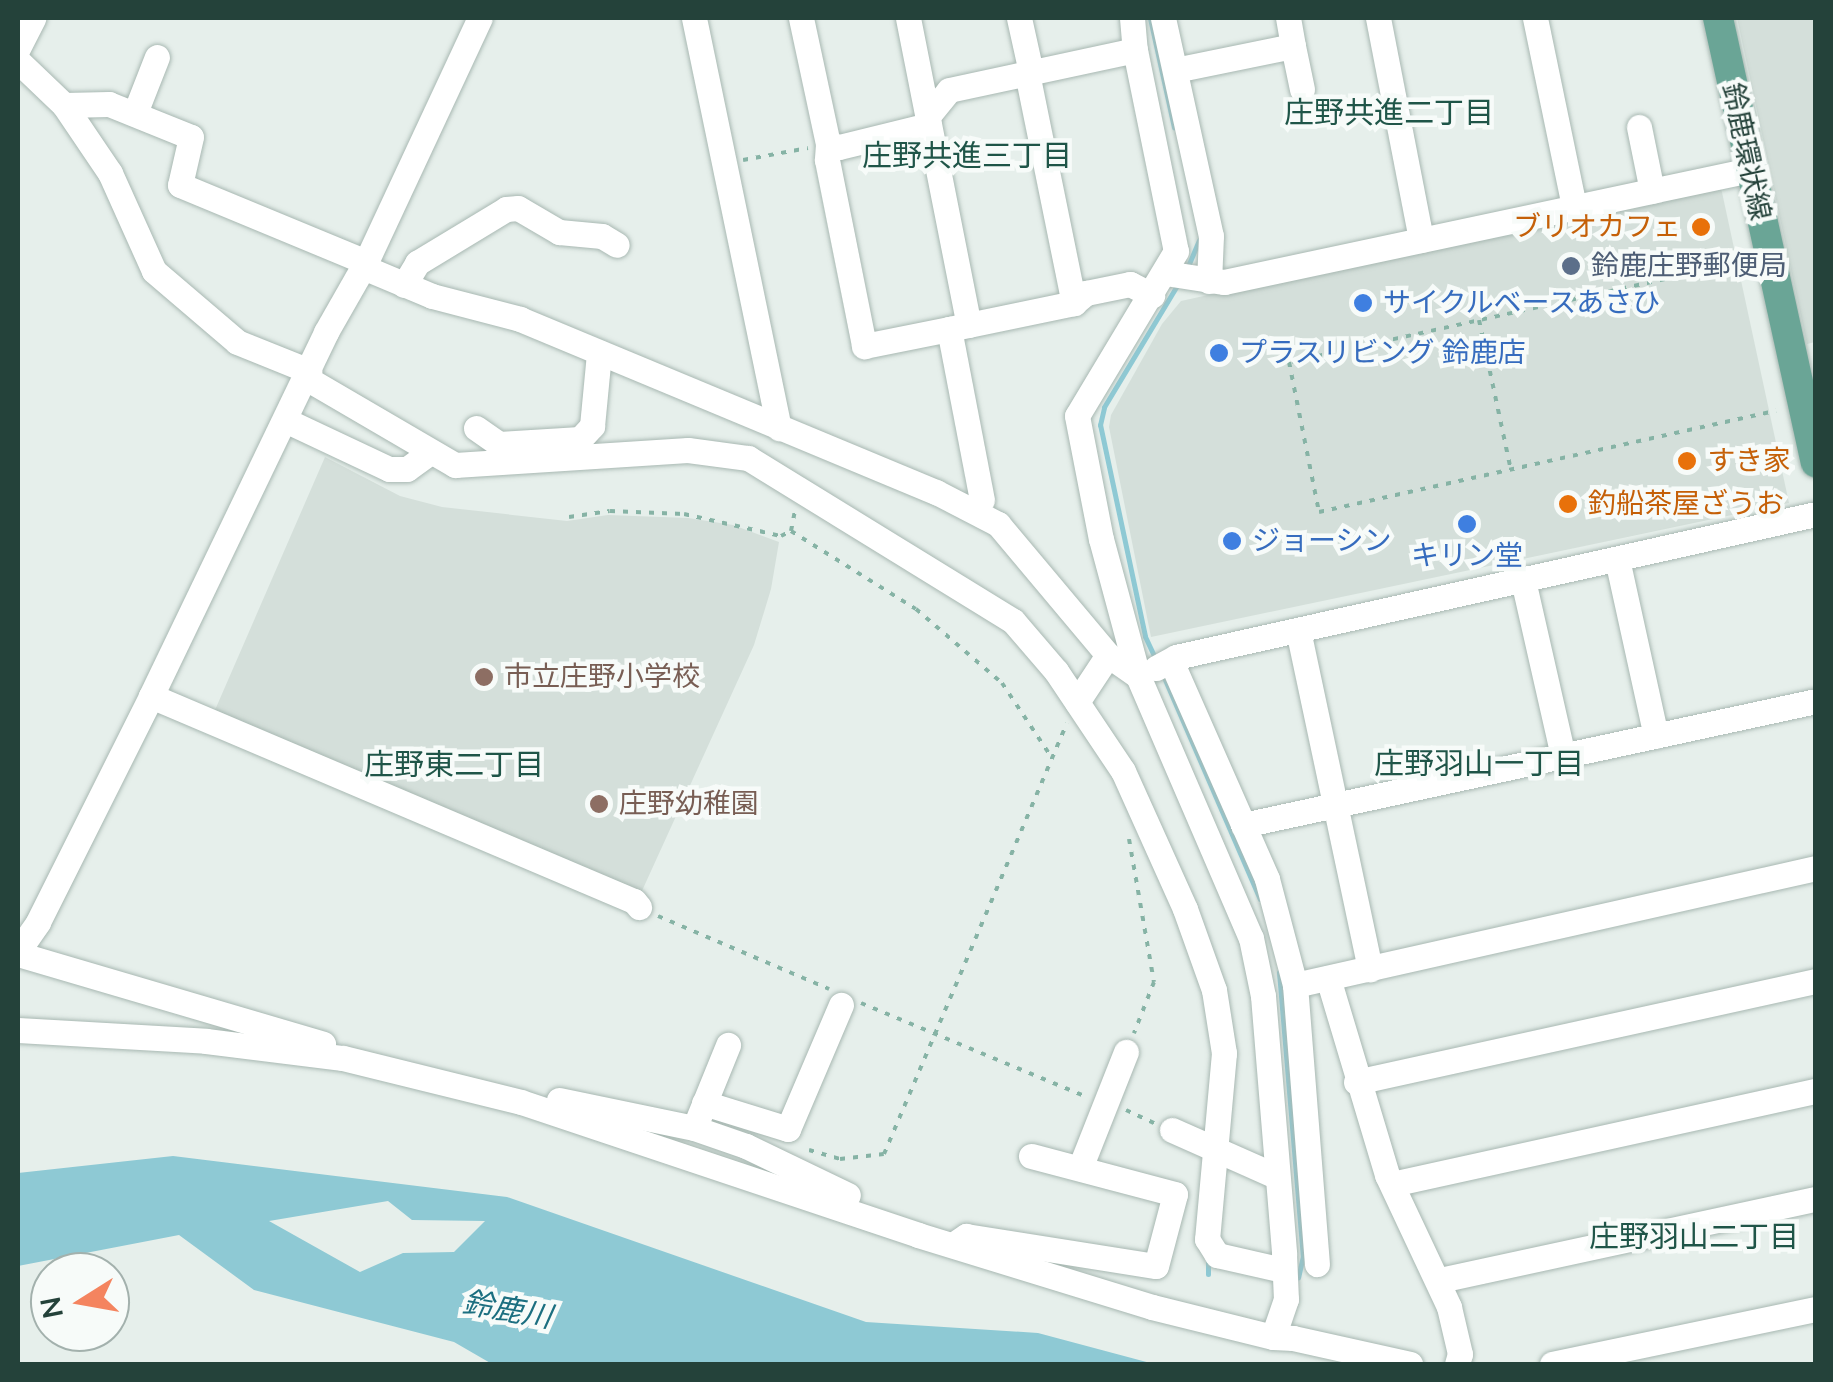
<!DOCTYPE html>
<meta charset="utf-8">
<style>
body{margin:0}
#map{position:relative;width:1833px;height:1382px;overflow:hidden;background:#e6efeb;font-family:"Nunito Sans","Noto Sans JP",sans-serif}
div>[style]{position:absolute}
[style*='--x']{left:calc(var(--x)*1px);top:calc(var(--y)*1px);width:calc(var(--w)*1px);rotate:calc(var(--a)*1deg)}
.built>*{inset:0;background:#d4dfda}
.water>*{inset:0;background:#8ec9d4}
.stream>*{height:5px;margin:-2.5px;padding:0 2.5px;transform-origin:2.5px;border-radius:2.5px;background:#8ec9d4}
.path>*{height:4px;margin-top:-2px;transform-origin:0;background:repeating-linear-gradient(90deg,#86b3a5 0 5px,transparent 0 13px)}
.roads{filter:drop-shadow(0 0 2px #a8b8b2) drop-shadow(0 0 2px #a8b8b2)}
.minor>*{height:25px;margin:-12.5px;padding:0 12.5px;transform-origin:12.5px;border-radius:12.5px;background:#fff}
.major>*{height:30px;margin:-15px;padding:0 15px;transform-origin:15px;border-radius:15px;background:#6aa596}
.dots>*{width:28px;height:28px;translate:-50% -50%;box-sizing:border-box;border:5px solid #f7fbf9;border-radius:50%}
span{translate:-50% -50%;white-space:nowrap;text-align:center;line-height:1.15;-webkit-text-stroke:9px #f7fbf9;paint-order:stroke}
.street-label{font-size:28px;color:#24423a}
.food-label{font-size:28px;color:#c56008}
.right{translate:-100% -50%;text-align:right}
.left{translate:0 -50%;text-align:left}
.service-label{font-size:28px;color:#4e5e75}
.shop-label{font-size:28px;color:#366cbe}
.education-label{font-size:28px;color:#785e54}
.neighbourhood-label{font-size:30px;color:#1f5548}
.water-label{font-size:30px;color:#1c6f80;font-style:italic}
.frame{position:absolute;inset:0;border:20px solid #24423a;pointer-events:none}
.north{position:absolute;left:30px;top:1252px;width:100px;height:100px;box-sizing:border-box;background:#f7fbf9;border:2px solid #a3b1ad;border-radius:50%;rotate:259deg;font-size:28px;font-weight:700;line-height:40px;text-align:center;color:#24423a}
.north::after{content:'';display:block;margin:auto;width:35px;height:45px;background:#f4845f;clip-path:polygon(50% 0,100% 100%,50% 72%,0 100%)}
</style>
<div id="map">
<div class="built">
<div style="clip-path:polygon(1737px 18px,1815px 18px,1815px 342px,1807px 344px)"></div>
<div style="clip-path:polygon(1720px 183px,1789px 503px,1151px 637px,1109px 427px,1111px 415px,1162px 324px,1181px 301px)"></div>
<div style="clip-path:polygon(325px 457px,400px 496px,442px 507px,567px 521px,608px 515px,688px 518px,733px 525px,779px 542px,771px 589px,754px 645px,641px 893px,215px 710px)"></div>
</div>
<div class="water">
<div style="clip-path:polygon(evenodd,173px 1156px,507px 1197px,866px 1322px,1038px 1333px,1154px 1364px,492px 1364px,454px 1342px,254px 1290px,179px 1235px,18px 1266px,18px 1173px,173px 1156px,388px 1201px,412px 1220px,485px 1221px,454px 1252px,403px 1253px,360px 1272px,269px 1221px,388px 1201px)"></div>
</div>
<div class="stream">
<div style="--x:1150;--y:18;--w:112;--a:77.6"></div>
<div style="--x:1188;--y:266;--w:28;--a:-67"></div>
<div style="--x:1156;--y:660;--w:26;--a:-115"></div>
<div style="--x:1145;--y:636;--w:216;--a:-102"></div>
<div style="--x:1100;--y:425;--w:18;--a:-77"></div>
<div style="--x:1104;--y:407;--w:144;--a:-59"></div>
<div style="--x:1163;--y:675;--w:244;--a:66.6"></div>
<div style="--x:1279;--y:972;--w:285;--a:85.2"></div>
<div style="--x:1303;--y:1256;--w:22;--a:103"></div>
<div style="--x:1208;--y:1274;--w:16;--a:-90"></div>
</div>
<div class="path">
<div style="--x:743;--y:160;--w:66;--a:-10.5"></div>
<div style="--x:1728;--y:265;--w:450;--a:167.5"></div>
<div style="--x:1289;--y:362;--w:153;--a:78.7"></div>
<div style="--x:1319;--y:512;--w:468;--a:-12.5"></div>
<div style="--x:1479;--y:320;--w:153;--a:78"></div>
<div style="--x:569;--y:517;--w:41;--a:-8.3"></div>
<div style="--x:610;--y:511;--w:74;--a:2.3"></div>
<div style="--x:684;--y:514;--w:99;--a:12.8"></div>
<div style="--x:781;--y:536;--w:11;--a:-27"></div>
<div style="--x:791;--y:531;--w:147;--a:32"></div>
<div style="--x:916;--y:609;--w:113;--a:40.7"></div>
<div style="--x:1002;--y:683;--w:90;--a:56.3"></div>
<div style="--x:791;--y:531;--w:20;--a:-79"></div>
<div style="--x:1129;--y:839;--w:145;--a:80.1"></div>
<div style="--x:1154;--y:982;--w:55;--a:111.4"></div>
<div style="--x:658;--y:916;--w:186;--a:23.1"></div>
<div style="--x:861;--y:1003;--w:245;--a:22.6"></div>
<div style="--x:1126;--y:1110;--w:31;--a:25"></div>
<div style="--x:809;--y:1150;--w:32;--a:16"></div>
<div style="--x:840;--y:1159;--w:44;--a:-6.5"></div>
<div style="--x:884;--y:1154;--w:468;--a:-67"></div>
</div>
<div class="roads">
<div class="minor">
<div style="--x:694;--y:18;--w:419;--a:78.3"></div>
<div style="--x:801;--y:18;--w:129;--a:77.9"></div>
<div style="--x:908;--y:18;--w:313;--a:78.8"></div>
<div style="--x:1019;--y:18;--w:55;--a:77.5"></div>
<div style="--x:1132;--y:18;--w:32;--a:85"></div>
<div style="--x:1163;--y:18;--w:223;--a:77.6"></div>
<div style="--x:1211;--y:236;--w:45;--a:92.5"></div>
<div style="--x:1378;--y:18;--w:226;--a:79"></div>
<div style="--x:1535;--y:18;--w:193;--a:78.3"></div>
<div style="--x:1293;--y:46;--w:44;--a:78.2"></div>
<div style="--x:18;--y:48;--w:34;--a:-63"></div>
<div style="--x:18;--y:61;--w:64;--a:43.7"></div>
<div style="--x:64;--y:105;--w:82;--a:55.9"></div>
<div style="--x:110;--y:173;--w:107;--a:65.8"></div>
<div style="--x:154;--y:271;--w:109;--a:40.5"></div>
<div style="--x:237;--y:342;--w:78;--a:21.9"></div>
<div style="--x:1175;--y:70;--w:120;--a:-11.5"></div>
<div style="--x:1293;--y:46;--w:28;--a:-100"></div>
<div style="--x:1027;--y:73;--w:235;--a:78.5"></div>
<div style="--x:64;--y:105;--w:45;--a:-1.3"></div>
<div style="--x:109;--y:104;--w:88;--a:21.9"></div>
<div style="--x:191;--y:137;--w:49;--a:102.9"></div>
<div style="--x:180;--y:185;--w:201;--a:22.5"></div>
<div style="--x:135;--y:113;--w:60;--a:-68.6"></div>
<div style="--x:928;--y:116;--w:33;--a:-51"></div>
<div style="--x:949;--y:90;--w:190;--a:-12.1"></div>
<div style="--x:1135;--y:50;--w:205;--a:78.5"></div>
<div style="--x:1176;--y:251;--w:192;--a:121"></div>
<div style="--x:1077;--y:416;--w:125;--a:79"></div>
<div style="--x:1101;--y:539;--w:142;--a:74.9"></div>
<div style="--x:1138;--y:676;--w:285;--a:66.7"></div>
<div style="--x:1251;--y:938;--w:59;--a:78.3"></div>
<div style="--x:1263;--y:996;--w:259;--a:85.3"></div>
<div style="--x:1284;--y:1254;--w:45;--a:87.5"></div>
<div style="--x:1286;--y:1299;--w:40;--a:108.9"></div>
<div style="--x:929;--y:125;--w:93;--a:166.3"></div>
<div style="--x:839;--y:147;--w:11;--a:-165"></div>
<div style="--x:828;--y:144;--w:16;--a:94"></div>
<div style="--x:827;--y:160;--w:190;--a:78.7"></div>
<div style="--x:864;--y:346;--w:87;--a:-11.3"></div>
<div style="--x:1639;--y:127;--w:65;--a:78.5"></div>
<div style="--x:363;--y:267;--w:75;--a:22.8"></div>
<div style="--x:432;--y:296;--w:91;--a:14.6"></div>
<div style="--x:520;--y:319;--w:451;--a:22.6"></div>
<div style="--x:936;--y:492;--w:70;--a:27.3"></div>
<div style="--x:998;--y:524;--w:171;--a:50"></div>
<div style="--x:1108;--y:655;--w:37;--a:35"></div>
<div style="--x:1165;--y:273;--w:60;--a:8.7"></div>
<div style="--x:1224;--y:282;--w:538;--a:-12.02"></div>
<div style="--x:404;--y:285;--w:26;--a:-59"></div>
<div style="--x:417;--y:263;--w:104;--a:-31.2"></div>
<div style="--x:506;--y:209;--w:12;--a:-5"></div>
<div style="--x:518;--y:208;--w:48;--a:30.3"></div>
<div style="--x:559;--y:232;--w:43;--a:5.3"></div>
<div style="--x:602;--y:236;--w:17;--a:31"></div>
<div style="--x:306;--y:378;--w:173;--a:30.3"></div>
<div style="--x:455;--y:465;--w:233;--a:-3.7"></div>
<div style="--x:688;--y:450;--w:61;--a:7.6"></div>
<div style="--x:748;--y:458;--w:311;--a:31.6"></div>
<div style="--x:1013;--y:621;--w:66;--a:49.3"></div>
<div style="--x:1056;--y:671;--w:120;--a:56.2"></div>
<div style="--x:1123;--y:771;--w:151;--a:65.8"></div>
<div style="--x:1185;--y:909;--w:86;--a:70.3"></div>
<div style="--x:1214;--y:990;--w:64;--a:81"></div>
<div style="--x:1224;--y:1053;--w:187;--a:95.2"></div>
<div style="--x:1207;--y:1239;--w:19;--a:58"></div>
<div style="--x:1217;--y:1255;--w:68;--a:12.8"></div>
<div style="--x:285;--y:420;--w:115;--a:25.2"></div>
<div style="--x:389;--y:469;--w:18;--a:0"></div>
<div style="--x:407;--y:469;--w:29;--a:-36"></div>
<div style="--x:476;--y:428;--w:28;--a:35"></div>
<div style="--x:499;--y:444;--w:81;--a:-3.5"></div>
<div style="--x:580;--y:439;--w:18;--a:-47"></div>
<div style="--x:592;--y:426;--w:73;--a:-84.5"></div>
<div style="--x:982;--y:500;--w:174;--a:-100.9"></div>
<div style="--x:949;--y:329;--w:128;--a:-11.7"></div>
<div style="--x:1074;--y:303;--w:16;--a:-40"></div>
<div style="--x:1086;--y:293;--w:45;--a:-11.6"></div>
<div style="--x:1130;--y:284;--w:25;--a:27"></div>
<div style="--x:1617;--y:559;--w:181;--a:77.6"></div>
<div style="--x:1523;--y:580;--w:180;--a:77.2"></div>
<div style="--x:1298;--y:630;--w:347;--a:78"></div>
<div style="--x:1171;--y:661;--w:238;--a:66.2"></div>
<div style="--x:1267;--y:879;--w:110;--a:75.2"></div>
<div style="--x:1295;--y:985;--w:534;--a:-12.66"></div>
<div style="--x:1156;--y:668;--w:23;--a:-29"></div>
<div style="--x:1176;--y:657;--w:656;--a:-12.6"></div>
<div style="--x:151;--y:696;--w:525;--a:23"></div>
<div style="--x:634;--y:901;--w:8;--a:50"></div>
<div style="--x:1077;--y:702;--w:56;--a:-56.6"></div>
<div style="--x:1243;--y:825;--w:586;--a:-12.21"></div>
<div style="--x:18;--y:951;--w:35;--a:-55"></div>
<div style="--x:38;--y:922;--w:253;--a:-63.4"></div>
<div style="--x:151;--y:696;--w:404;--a:-64.3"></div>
<div style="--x:326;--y:332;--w:81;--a:-60.3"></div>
<div style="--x:366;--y:262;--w:269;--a:-65"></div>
<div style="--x:18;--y:954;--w:318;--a:16.4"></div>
<div style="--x:1328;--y:978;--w:206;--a:73.3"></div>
<div style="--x:1387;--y:1175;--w:146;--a:64.8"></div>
<div style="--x:1449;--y:1307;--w:48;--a:76.8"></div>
<div style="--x:1460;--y:1354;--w:10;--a:107"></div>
<div style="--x:1295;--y:985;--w:280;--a:85.5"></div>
<div style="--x:18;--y:1030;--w:188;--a:3.3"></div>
<div style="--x:206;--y:1041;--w:138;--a:7.1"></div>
<div style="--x:343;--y:1058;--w:183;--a:13.9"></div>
<div style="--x:521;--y:1102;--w:419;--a:18.5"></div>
<div style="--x:918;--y:1235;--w:245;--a:17.1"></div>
<div style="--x:1152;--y:1307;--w:125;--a:13.9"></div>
<div style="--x:1273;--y:1337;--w:20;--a:3"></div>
<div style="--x:1293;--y:1338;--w:120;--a:12.5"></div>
<div style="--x:1356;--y:1082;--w:471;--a:-12.4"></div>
<div style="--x:559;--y:1100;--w:138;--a:11.7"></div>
<div style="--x:694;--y:1128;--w:55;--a:19.1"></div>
<div style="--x:746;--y:1146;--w:113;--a:25.7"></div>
<div style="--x:704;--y:1103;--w:88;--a:17.2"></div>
<div style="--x:788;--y:1129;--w:135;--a:-66.9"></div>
<div style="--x:698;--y:1119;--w:80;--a:-67.9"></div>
<div style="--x:1172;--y:1130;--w:114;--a:23.9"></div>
<div style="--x:1080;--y:1168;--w:125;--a:-68.4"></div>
<div style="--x:1392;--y:1184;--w:434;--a:-12.4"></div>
<div style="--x:957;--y:1242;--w:11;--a:-34"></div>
<div style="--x:966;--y:1236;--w:192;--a:9"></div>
<div style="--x:1156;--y:1266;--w:74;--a:-75.2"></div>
<div style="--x:1175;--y:1194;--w:149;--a:-165.2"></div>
<div style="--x:1440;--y:1280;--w:385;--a:-12.2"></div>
<div style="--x:1552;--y:1364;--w:270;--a:-11.8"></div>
</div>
<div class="major">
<div style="--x:1718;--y:18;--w:455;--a:77.6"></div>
</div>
</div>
<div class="dots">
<div style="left:1701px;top:227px;background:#e8710a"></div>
<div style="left:1571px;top:266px;background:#5c6f8a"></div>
<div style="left:1363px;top:303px;background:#3f7fe0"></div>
<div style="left:1219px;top:353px;background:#3f7fe0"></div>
<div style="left:1687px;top:461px;background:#e8710a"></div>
<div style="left:1568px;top:504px;background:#e8710a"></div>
<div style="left:1467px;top:524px;background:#3f7fe0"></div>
<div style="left:1232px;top:541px;background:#3f7fe0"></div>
<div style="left:484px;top:677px;background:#8d6e63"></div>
<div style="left:599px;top:804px;background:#8d6e63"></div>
</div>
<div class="street-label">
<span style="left:1746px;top:152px;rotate:78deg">鈴鹿環状線</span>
</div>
<div class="food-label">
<span class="right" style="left:1681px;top:227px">ブリオカフェ</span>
<span class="left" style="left:1707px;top:461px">すき家</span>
<span class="left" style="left:1588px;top:504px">釣船茶屋ざうお</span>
</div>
<div class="service-label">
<span class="left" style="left:1591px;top:266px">鈴鹿庄野郵便局</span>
</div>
<div class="shop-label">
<span class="left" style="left:1383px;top:303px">サイクルベースあさひ</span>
<span class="left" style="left:1239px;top:353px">プラスリビング 鈴鹿店</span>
<span class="left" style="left:1252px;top:541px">ジョーシン</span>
<span style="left:1467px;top:556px">キリン堂</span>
</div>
<div class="education-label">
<span class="left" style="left:504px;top:677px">市立庄野小学校</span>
<span class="left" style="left:619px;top:804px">庄野幼稚園</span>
</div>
<div class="neighbourhood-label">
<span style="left:1389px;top:114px">庄野共進二丁目</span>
<span style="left:967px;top:157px">庄野共進三丁目</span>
<span style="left:1479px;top:765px">庄野羽山一丁目</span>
<span style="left:454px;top:766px">庄野東二丁目</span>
<span style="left:1694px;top:1238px">庄野羽山二丁目</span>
</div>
<div class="water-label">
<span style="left:507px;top:1311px;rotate:10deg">鈴鹿川</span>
</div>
<div class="frame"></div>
<div class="north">N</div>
</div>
